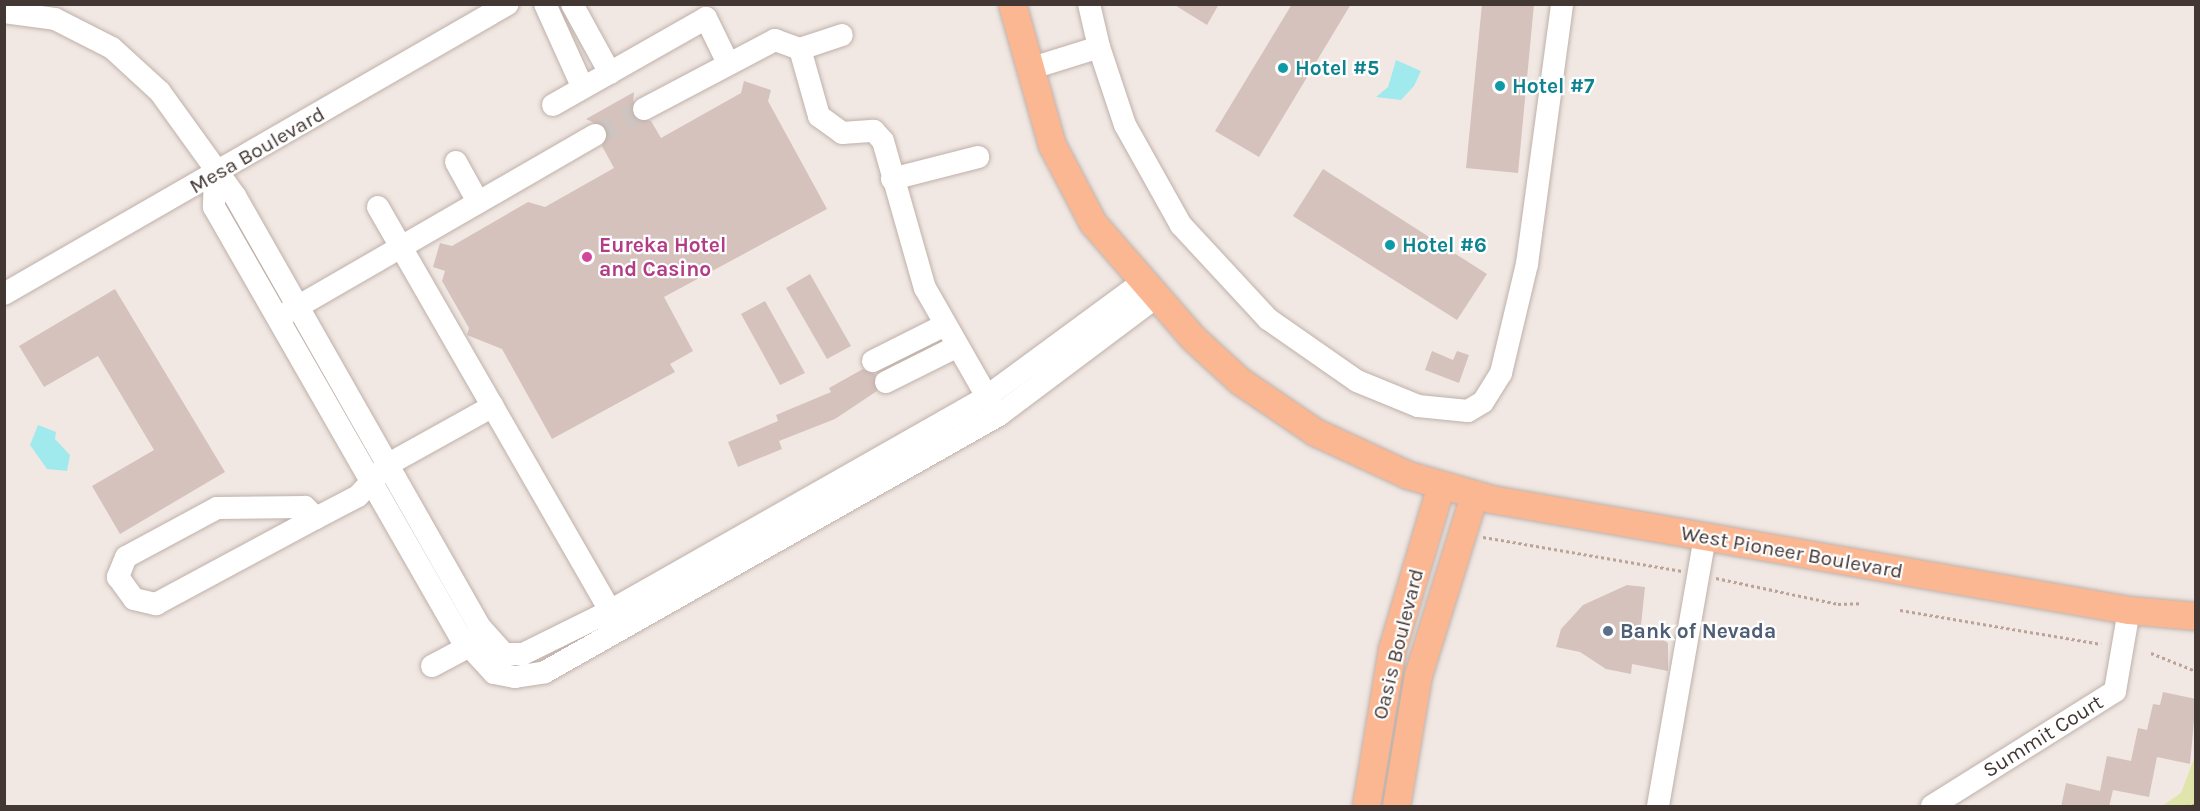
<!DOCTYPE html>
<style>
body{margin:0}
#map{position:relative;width:2200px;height:811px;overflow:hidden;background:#f1e8e3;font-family:Karla,sans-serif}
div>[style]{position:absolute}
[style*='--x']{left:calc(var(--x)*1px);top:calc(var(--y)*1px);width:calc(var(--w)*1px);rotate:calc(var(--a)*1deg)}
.green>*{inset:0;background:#e0e5ac}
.water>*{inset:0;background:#a0eaed}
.building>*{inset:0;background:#d5c2bc}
.minor-tunnel>*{height:22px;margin-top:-11px;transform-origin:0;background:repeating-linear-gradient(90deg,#cec5c0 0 22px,transparent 0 33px)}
.path>*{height:3px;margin-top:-1.5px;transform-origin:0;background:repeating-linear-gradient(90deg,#bda298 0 3px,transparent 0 6px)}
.roads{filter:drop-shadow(0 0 2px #bfb0a9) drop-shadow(0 0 2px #bfb0a9)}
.minor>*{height:22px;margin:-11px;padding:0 11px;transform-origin:11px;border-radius:11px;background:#fff}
.major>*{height:27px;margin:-13.5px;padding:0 13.5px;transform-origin:13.5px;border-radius:13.5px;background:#fbb792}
.dots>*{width:16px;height:16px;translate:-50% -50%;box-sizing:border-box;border:3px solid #fff;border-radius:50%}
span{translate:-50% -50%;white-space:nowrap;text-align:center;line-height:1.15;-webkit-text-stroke:4.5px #fff;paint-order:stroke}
.culture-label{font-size:21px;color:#0d838f;font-weight:700}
.left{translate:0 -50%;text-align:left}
.street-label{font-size:21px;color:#433734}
.hotel-label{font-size:21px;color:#b23c85;font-weight:700}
.service-label{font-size:21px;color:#4e5e75;font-weight:700}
.frame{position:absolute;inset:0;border:6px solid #433734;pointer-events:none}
</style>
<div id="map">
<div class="green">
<div style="clip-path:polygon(2195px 756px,2195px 806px,2162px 806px,2181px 793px)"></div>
</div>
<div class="water">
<div style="clip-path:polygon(1396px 60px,1421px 71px,1414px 86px,1401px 100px,1376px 97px,1388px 87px)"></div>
<div style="clip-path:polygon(38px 425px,56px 432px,55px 439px,70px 455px,67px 471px,47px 469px,30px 445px)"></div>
</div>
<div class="building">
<div style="clip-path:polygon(1173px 4px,1219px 4px,1207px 25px)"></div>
<div style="clip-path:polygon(1292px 4px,1351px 4px,1259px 157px,1215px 131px)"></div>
<div style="clip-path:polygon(1482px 4px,1534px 4px,1518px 173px,1466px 168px)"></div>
<div style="clip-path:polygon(744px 81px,771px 90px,768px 101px,827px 209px,664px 297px,693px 351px,670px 364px,675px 372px,552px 439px,502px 349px,467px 335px,469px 328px,442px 281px,445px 271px,433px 267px,440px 243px,452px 246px,528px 202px,545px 207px,614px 168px,602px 146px,607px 129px,586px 119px,634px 92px,632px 116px,651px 121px,661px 138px,741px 93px)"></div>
<div style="clip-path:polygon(1323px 169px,1487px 274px,1457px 320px,1293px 216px)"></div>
<div style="clip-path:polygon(810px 274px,851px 346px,827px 359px,786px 288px)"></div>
<div style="clip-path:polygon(115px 289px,225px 472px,120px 534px,92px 486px,154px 450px,98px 356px,44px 387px,19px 346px)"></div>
<div style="clip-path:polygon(765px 301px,805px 373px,780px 385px,741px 314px)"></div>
<div style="clip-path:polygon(1432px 351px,1453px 360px,1457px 351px,1469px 355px,1459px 383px,1425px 370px)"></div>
<div style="clip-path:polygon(863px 369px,875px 374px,877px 391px,835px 419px,779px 441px,782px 449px,738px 467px,728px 442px,778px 421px,776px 415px,831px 392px,829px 388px)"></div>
<div style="clip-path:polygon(1627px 585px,1645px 587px,1641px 625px,1668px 643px,1668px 671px,1632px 664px,1631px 674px,1606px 669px,1580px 652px,1556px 647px,1561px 629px,1583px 605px)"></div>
<div style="clip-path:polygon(2163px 692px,2196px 699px,2190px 764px,2157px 757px,2149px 797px,2113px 790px,2109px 807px,2061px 807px,2066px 783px,2100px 791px,2107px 756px,2131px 761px,2138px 728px,2147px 730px,2153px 704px,2160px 705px)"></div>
</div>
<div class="minor-tunnel">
<div style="--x:595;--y:135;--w:55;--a:-28"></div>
</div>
<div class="path">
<div style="--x:1483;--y:537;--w:202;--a:9.7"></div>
<div style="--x:1716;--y:578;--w:125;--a:12"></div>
<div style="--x:1838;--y:604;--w:23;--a:-2"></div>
<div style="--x:1900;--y:610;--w:204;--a:9.6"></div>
<div style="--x:2151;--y:653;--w:48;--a:21.8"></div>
<div style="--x:2186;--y:806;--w:10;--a:-6"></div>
</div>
<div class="roads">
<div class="minor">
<div style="--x:545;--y:4;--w:92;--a:65.7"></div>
<div style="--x:572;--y:4;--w:79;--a:61.2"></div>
<div style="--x:4;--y:12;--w:51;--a:7.8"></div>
<div style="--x:55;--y:19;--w:64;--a:27"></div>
<div style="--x:112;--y:48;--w:65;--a:42.5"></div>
<div style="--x:160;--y:92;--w:128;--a:54.2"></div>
<div style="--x:235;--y:196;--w:496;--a:60.4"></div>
<div style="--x:480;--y:627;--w:36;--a:48"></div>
<div style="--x:504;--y:654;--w:19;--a:0"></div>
<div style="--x:523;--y:654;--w:97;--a:-26.3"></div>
<div style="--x:610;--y:611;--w:433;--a:-29.6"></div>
<div style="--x:986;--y:397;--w:192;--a:-36.3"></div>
<div style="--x:1099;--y:47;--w:82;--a:71.6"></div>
<div style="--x:1125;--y:125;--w:115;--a:60.8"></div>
<div style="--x:1181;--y:225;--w:128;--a:47.2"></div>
<div style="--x:1268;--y:319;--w:108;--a:34.9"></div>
<div style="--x:1357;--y:381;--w:66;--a:22.3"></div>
<div style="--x:1418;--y:406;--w:50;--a:5.7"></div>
<div style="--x:1468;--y:411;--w:17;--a:-31"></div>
<div style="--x:1483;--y:402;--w:34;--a:-58"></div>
<div style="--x:1501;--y:373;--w:112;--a:-76.6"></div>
<div style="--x:1527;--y:264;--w:262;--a:-82.3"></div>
<div style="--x:800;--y:49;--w:70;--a:74.2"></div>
<div style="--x:819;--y:116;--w:29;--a:36"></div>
<div style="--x:842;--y:133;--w:32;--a:-4"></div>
<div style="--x:874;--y:131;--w:13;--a:48"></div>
<div style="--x:883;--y:141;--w:153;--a:74.1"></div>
<div style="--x:925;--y:288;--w:139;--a:60.3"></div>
<div style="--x:1029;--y:69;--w:73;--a:-17.4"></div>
<div style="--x:1099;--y:47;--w:44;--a:-103.1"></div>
<div style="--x:553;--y:105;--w:176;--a:-29.6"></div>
<div style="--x:706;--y:18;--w:48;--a:64"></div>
<div style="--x:644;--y:109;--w:148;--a:-27.8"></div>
<div style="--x:775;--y:40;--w:27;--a:20"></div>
<div style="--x:800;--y:49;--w:44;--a:-18.4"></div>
<div style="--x:456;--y:162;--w:46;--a:61.2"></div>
<div style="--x:215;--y:174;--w:33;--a:92"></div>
<div style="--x:214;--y:207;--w:495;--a:60.2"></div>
<div style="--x:460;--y:636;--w:50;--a:47.4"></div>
<div style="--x:494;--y:673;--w:21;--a:11"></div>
<div style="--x:515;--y:677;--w:30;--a:-9"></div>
<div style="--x:545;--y:672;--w:522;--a:-29.51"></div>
<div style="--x:999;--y:415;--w:195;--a:-36.9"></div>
<div style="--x:892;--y:179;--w:89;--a:-14.3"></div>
<div style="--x:378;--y:207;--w:479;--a:60.1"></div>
<div style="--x:4;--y:294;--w:581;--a:-29.92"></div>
<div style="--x:285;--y:314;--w:358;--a:-30"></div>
<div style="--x:873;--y:361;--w:78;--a:-26.6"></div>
<div style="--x:886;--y:382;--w:78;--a:-26.6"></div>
<div style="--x:316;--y:518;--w:16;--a:-135"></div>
<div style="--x:305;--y:507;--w:88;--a:179.3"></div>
<div style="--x:217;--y:508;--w:103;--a:151.7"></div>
<div style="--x:126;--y:557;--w:22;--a:112"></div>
<div style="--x:118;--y:577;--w:27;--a:54"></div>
<div style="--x:134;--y:599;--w:23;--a:13"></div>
<div style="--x:156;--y:604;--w:182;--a:-28.3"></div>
<div style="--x:316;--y:518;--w:47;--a:-27.6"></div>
<div style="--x:358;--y:496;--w:42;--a:-46.9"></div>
<div style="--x:387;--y:465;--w:121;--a:-29.1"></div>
<div style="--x:432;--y:666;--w:40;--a:-28"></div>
<div style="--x:1658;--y:806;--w:273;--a:-80.1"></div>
<div style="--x:1932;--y:806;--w:216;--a:-32.1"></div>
<div style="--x:2115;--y:691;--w:82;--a:-80.2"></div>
</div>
<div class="major">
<div style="--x:1012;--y:4;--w:147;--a:74.2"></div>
<div style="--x:1052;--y:145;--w:88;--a:62.3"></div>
<div style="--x:1093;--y:223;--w:152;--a:49"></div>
<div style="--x:1193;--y:338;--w:64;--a:42.5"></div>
<div style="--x:1240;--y:381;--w:91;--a:34.2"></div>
<div style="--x:1315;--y:432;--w:102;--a:24.8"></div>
<div style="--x:1408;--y:475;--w:86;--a:16.1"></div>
<div style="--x:1491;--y:499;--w:648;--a:9.87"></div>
<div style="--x:2129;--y:610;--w:67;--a:5.1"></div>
<div style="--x:1366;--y:806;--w:159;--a:-80.6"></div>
<div style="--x:1392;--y:649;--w:171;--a:-73.4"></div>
<div style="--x:1396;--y:806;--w:133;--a:-80.5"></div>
<div style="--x:1418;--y:675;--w:189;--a:-72.7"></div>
</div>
</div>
<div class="dots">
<div style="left:1283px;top:68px;background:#0f9aa8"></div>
<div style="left:1500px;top:86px;background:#0f9aa8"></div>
<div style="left:1390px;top:245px;background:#0f9aa8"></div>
<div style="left:587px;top:257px;background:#d1479c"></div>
<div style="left:1608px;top:631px;background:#5c6f8a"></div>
</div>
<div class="culture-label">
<span class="left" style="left:1295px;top:68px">Hotel #5</span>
<span class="left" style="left:1512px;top:86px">Hotel #7</span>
<span class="left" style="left:1402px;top:245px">Hotel #6</span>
</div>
<div class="street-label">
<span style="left:257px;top:150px;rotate:-30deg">Mesa Boulevard</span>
<span style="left:1792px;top:552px;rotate:10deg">West Pioneer Boulevard</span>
<span style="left:1398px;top:644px;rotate:-76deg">Oasis Boulevard</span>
<span style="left:2043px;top:736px;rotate:-32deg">Summit Court</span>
</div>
<div class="hotel-label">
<span class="left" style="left:599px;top:257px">Eureka Hotel<br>and Casino</span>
</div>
<div class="service-label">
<span class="left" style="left:1620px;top:631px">Bank of Nevada</span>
</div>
<div class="frame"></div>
</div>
